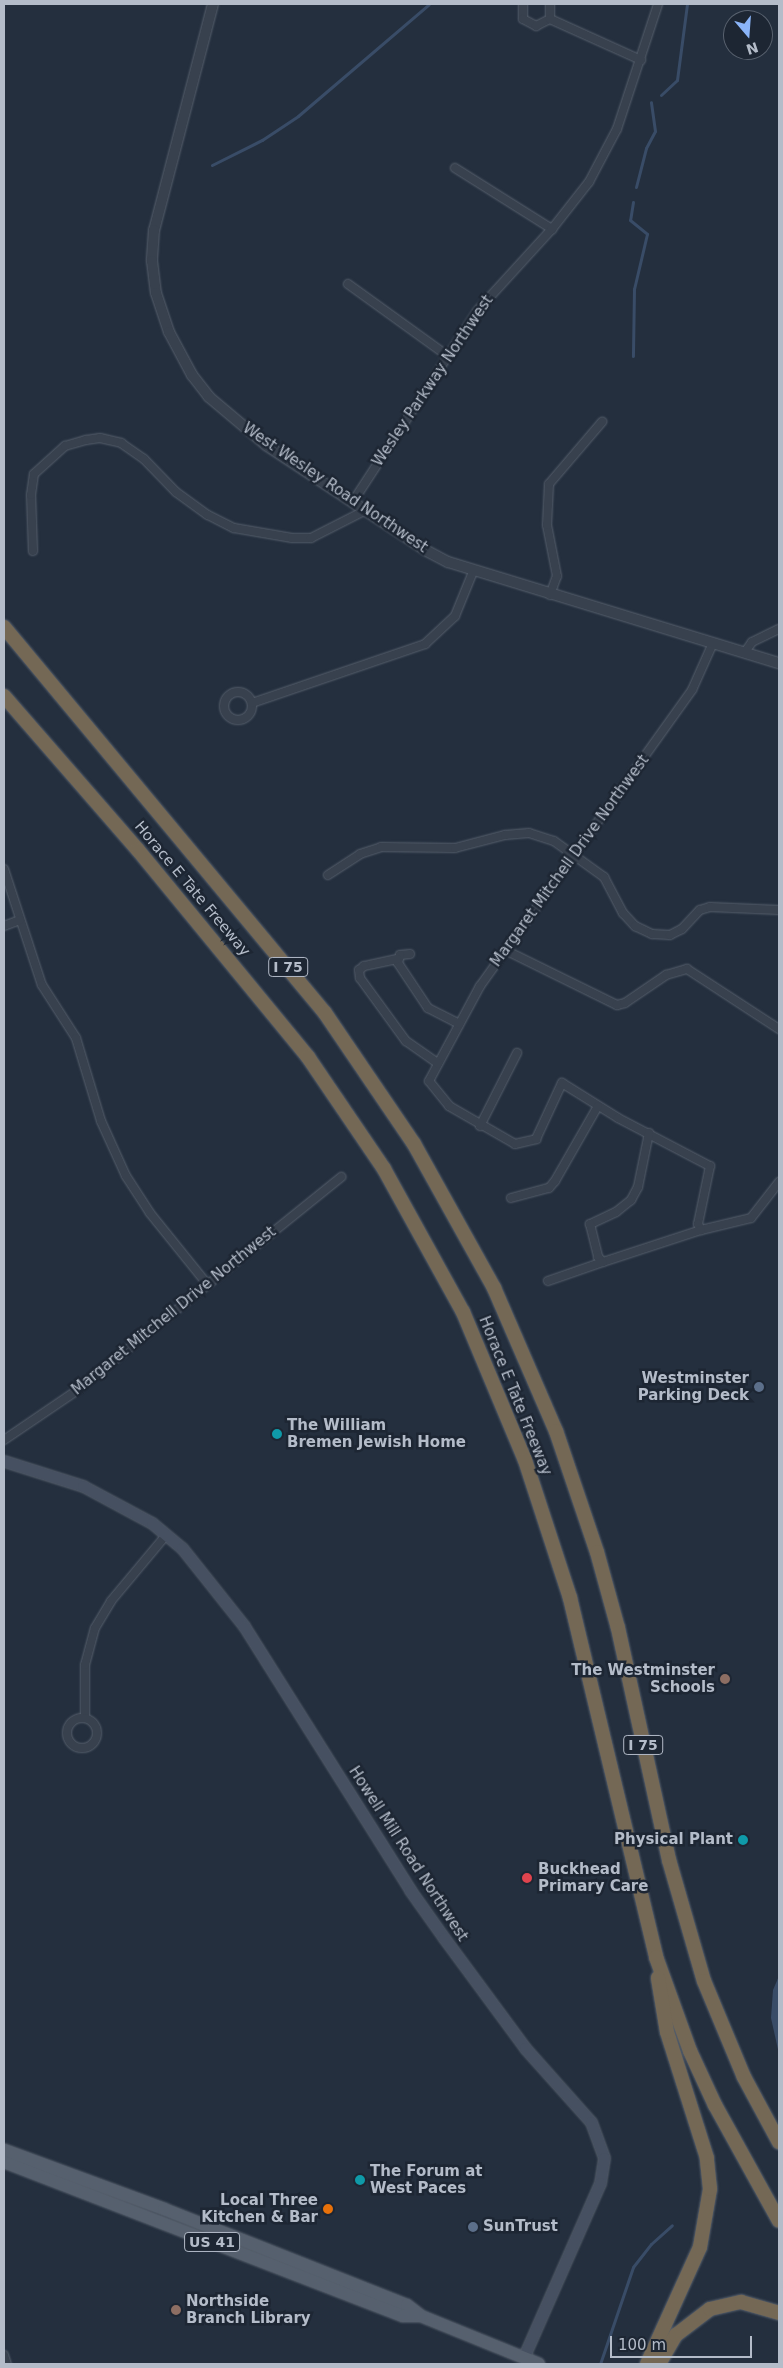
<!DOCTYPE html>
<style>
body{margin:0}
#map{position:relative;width:783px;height:2368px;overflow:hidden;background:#242f3e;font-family:"DejaVu Sans",sans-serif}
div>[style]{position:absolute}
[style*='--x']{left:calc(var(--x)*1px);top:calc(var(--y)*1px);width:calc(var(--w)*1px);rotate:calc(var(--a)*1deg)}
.water>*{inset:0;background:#394c67}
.stream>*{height:3px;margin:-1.5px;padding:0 1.5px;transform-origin:1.5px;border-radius:1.5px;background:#394c67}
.roads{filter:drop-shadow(0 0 1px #565f6c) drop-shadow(0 0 1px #565f6c)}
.minor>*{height:8px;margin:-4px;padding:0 4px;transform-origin:4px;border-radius:4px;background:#38414e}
.minor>.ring{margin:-4px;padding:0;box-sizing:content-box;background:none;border:8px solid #38414e;border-radius:50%}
.tertiary>*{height:10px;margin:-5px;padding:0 5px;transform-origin:5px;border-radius:5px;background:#38414e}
.secondary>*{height:11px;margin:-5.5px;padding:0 5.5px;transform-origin:5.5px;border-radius:5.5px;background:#465061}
.primary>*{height:12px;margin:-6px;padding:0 6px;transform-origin:6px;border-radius:6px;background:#56606e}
.motorway>*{height:14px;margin:-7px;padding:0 7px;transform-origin:7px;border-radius:7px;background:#746855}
.dots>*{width:14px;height:14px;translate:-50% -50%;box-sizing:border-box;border:2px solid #1d2633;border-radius:50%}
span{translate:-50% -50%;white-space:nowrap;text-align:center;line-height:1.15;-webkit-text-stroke:5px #1d2633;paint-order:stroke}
.shield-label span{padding:1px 4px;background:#1d2633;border:1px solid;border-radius:4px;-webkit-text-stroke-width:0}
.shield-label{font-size:14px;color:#b4bcc9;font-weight:700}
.street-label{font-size:15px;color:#b4bcc9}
.poi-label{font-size:15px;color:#b4bcc9;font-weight:700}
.right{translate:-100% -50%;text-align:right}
.left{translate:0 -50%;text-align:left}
.frame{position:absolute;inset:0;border:5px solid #b4bcc9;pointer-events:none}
.north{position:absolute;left:723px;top:10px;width:50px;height:50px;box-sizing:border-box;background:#1d2633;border:1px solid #59626f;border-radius:50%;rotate:162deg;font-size:14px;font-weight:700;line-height:20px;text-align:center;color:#b4bcc9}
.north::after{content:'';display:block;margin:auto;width:18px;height:22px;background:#8ab4f8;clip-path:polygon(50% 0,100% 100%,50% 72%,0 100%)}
.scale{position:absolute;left:610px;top:2336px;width:142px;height:22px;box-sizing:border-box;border:2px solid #b4bcc9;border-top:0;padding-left:6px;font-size:15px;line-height:18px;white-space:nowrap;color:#b4bcc9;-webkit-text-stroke:4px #1d2633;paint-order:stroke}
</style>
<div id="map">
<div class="water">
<div style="clip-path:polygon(779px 1976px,779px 2054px,771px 2018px,773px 1990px)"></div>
</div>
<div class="stream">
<div style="--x:661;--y:95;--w:22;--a:-43"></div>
<div style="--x:677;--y:80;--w:77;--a:-82.5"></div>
<div style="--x:212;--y:165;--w:56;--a:-26.6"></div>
<div style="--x:262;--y:140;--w:43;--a:-33.7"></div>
<div style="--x:298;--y:116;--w:172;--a:-40.5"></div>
<div style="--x:636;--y:187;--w:40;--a:-75.6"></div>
<div style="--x:646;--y:148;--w:19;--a:-62"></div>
<div style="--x:655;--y:131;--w:29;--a:-98"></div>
<div style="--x:633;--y:202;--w:18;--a:99"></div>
<div style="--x:630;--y:220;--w:22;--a:39"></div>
<div style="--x:647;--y:234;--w:57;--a:103.3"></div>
<div style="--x:634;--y:289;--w:67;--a:90.9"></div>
<div style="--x:600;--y:2364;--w:102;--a:-71.2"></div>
<div style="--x:633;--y:2267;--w:29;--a:-52"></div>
<div style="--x:651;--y:2244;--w:28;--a:-42"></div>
</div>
<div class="roads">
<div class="minor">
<div style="--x:523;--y:4;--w:15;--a:90"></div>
<div style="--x:523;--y:19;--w:15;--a:28"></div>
<div style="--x:536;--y:26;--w:16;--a:-27"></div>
<div style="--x:550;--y:19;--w:15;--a:-90"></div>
<div style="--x:550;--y:19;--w:100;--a:24.3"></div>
<div style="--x:455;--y:168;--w:115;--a:32.2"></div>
<div style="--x:348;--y:284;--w:123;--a:35.8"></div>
<div style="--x:352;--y:503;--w:229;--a:-56.9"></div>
<div style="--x:477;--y:311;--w:111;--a:-47.6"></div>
<div style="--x:552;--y:229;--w:60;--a:-51.8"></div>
<div style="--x:589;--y:182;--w:60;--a:-62.2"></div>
<div style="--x:617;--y:129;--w:132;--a:-71.8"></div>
<div style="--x:33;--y:551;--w:56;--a:-92"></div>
<div style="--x:31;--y:495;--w:21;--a:-82"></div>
<div style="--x:34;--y:474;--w:42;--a:-42.1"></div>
<div style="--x:65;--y:446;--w:22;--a:-16"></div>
<div style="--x:86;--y:440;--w:14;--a:-8"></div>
<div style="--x:100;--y:438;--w:22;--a:13"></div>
<div style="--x:121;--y:443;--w:28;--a:35"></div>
<div style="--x:144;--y:459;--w:46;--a:45.9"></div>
<div style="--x:176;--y:492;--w:39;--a:36"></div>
<div style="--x:208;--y:515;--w:29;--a:27"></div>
<div style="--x:234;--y:528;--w:59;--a:9.8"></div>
<div style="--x:292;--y:538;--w:19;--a:0"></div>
<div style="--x:311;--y:538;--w:59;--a:-27"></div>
<div style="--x:550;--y:595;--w:20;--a:-70"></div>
<div style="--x:557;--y:576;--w:52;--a:-101.1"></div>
<div style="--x:547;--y:525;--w:41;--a:-87.2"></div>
<div style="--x:549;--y:484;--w:82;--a:-49.5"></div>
<div style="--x:713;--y:643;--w:51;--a:114.1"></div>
<div style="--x:692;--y:690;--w:364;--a:125.6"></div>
<div style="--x:480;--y:986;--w:108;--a:118.2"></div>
<div style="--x:429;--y:1081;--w:32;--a:51"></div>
<div style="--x:449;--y:1106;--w:76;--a:29.9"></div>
<div style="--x:515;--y:1144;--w:22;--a:-13"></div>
<div style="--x:536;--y:1139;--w:62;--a:-65.1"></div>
<div style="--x:562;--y:1083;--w:66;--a:32"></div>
<div style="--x:618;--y:1118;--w:104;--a:27.6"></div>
<div style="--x:710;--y:1166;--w:59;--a:101.7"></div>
<div style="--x:698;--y:1224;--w:7;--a:63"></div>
<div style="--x:701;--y:1230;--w:51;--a:-13.5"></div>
<div style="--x:751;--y:1218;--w:46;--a:-52.1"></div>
<div style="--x:745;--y:652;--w:12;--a:-55"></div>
<div style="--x:752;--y:642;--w:30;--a:-26"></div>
<div class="ring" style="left:224px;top:692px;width:20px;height:20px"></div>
<div style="--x:252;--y:703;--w:183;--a:-18.8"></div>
<div style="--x:425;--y:644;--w:41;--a:-43"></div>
<div style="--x:455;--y:616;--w:48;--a:-67.8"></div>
<div style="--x:4;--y:869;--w:122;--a:71.9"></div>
<div style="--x:42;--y:985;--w:63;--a:57.3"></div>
<div style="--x:76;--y:1038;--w:87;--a:73.2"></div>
<div style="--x:101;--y:1121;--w:60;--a:65.6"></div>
<div style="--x:126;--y:1176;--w:44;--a:57"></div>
<div style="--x:150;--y:1213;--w:91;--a:51.2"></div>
<div style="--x:328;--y:875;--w:38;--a:-33"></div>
<div style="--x:360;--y:854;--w:22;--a:-18"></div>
<div style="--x:381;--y:847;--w:74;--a:0.8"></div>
<div style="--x:455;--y:848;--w:52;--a:-14.6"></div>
<div style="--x:505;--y:835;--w:24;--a:-5"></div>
<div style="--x:529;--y:833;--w:26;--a:18"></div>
<div style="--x:554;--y:841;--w:62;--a:35.8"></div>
<div style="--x:604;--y:877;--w:41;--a:62.2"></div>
<div style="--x:623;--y:913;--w:18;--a:47"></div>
<div style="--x:635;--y:926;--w:19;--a:25"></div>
<div style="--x:652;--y:934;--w:18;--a:3"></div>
<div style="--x:670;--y:935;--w:13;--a:-27"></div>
<div style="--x:682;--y:929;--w:26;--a:-47"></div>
<div style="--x:700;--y:910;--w:10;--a:-17"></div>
<div style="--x:710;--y:907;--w:69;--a:2.5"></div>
<div style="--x:4;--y:926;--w:17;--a:-21"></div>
<div style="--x:505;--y:950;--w:125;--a:26.2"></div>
<div style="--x:617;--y:1005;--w:8;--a:-14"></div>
<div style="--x:625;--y:1003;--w:50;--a:-34.3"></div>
<div style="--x:666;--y:975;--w:22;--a:-16"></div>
<div style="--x:687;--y:969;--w:110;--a:33.1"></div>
<div style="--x:410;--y:954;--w:10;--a:174"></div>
<div style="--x:400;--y:955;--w:8;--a:104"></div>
<div style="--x:398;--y:963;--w:54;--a:56.3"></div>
<div style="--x:428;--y:1008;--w:35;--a:27"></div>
<div style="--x:397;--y:959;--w:34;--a:168"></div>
<div style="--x:364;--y:966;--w:6;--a:141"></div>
<div style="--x:359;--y:970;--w:8;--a:83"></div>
<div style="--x:360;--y:978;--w:78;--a:53.9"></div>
<div style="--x:406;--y:1041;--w:39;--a:35"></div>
<div style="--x:480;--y:1126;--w:82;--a:-63.1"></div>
<div style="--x:649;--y:1133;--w:55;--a:101.5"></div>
<div style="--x:638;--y:1187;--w:15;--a:118"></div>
<div style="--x:631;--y:1200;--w:19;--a:141"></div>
<div style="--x:616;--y:1212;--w:29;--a:155"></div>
<div style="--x:590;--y:1224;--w:34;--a:76"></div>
<div style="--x:598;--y:1257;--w:7;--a:45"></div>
<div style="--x:603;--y:1262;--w:103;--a:-18.1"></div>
<div style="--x:511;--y:1198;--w:39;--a:-15"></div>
<div style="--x:549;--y:1188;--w:9;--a:-49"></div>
<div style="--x:555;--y:1181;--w:86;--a:-60.2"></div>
<div style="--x:548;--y:1281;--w:58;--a:-19.1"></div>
<div style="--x:4;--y:1440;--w:87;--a:-34.2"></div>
<div style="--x:76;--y:1391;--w:341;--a:-38.9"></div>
<div style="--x:85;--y:1718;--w:53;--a:-90"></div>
<div style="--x:85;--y:1665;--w:38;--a:-75"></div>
<div style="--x:95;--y:1628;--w:31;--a:-59"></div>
<div style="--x:111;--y:1601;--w:87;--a:-50.1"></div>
<div class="ring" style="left:67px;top:1718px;width:22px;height:22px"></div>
<div style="--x:4;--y:2355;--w:9;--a:72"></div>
</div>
<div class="tertiary">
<div style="--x:213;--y:4;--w:234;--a:104.6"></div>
<div style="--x:154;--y:230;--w:31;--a:94"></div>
<div style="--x:152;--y:261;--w:32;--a:83"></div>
<div style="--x:156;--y:293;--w:41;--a:71.6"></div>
<div style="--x:169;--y:332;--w:49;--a:61.9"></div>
<div style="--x:192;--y:375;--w:28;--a:52"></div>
<div style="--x:209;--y:397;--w:75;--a:40.1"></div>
<div style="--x:266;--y:445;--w:191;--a:33.4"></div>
<div style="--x:425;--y:550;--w:26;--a:28"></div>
<div style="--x:448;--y:562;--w:346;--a:17"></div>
</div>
<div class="secondary">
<div style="--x:4;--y:1461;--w:83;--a:17.6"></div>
<div style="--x:83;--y:1486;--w:78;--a:28.2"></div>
<div style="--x:152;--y:1523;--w:39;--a:40"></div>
<div style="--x:182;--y:1548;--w:100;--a:51.5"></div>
<div style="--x:244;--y:1626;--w:312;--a:57.8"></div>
<div style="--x:410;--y:1890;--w:59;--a:54.7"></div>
<div style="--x:444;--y:1938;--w:137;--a:53.6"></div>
<div style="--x:525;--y:2048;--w:99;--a:48.3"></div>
<div style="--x:591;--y:2122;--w:38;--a:70"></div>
<div style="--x:604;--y:2158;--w:25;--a:99"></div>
<div style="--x:600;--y:2183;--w:191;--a:113.7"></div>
</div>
<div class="primary">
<div style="--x:4;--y:2150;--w:171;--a:20.2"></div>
<div style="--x:164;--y:2209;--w:261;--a:21.6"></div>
<div style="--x:407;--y:2305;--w:18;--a:38"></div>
<div style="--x:421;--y:2316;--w:127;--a:22.1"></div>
<div style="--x:4;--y:2162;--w:428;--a:21.1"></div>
<div style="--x:403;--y:2316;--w:18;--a:0"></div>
</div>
<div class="motorway">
<div style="--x:4;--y:627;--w:502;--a:50.25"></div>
<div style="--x:325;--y:1013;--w:158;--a:55.8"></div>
<div style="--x:414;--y:1144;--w:165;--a:60.9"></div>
<div style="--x:494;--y:1288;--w:156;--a:66.6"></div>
<div style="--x:556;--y:1431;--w:128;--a:71.3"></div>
<div style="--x:597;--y:1552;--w:79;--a:74.6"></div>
<div style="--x:618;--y:1628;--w:238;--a:77.6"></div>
<div style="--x:669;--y:1860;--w:126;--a:73.9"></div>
<div style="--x:704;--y:1981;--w:104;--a:67.4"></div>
<div style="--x:744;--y:2077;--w:74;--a:61.7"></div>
<div style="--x:4;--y:696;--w:204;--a:49"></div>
<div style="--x:138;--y:850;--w:268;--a:50.6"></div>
<div style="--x:308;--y:1057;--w:135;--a:55.8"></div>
<div style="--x:384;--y:1169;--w:163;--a:61.1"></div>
<div style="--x:463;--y:1312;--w:160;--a:67.3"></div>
<div style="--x:525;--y:1460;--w:145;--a:71.9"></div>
<div style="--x:570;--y:1598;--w:369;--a:76.5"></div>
<div style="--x:656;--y:1957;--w:100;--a:70.1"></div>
<div style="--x:690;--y:2051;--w:60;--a:65.2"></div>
<div style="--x:715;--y:2105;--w:132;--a:61.1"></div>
<div style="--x:647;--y:2364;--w:128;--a:-65.6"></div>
<div style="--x:700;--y:2247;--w:59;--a:-80.2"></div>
<div style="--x:710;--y:2189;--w:31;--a:-96"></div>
<div style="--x:707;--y:2158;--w:132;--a:-107.6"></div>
<div style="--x:667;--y:2032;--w:55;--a:-99.5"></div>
<div style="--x:659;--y:2364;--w:34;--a:-60"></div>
<div style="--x:676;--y:2335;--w:43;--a:-37.4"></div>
<div style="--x:710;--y:2309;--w:32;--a:-13"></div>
<div style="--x:741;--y:2302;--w:40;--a:16"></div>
</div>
</div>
<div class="dots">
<div style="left:759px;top:1387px;background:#5c6f8a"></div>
<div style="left:277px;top:1434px;background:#0f9aa8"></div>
<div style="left:725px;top:1679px;background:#8d6e63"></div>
<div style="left:743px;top:1840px;background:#0f9aa8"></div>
<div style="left:527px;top:1878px;background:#e0444e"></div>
<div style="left:360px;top:2180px;background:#0f9aa8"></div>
<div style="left:328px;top:2209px;background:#e8710a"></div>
<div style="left:473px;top:2227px;background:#5c6f8a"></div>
<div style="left:176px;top:2310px;background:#8d6e63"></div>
</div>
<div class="shield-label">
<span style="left:288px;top:967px">I 75</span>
<span style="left:643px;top:1745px">I 75</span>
<span style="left:212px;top:2242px">US 41</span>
</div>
<div class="street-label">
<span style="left:433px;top:381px;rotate:-56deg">Wesley Parkway Northwest</span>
<span style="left:335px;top:488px;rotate:34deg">West Wesley Road Northwest</span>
<span style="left:570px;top:861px;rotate:-54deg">Margaret Mitchell Drive Northwest</span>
<span style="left:192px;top:889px;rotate:50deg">Horace E Tate Freeway</span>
<span style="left:174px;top:1311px;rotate:-39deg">Margaret Mitchell Drive Northwest</span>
<span style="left:515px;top:1396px;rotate:68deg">Horace E Tate Freeway</span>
<span style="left:408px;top:1854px;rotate:57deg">Howell Mill Road Northwest</span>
</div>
<div class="poi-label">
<span class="right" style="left:749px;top:1387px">Westminster<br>Parking Deck</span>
<span class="left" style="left:287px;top:1434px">The William<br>Bremen Jewish Home</span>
<span class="right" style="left:715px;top:1679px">The Westminster<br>Schools</span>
<span class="right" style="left:733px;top:1840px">Physical Plant</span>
<span class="left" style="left:538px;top:1878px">Buckhead<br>Primary Care</span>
<span class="left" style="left:370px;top:2180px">The Forum at<br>West Paces</span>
<span class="right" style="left:318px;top:2209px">Local Three<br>Kitchen &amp; Bar</span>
<span class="left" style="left:483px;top:2227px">SunTrust</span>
<span class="left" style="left:186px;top:2310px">Northside<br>Branch Library</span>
</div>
<div class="frame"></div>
<div class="north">N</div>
<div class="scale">100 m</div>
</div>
